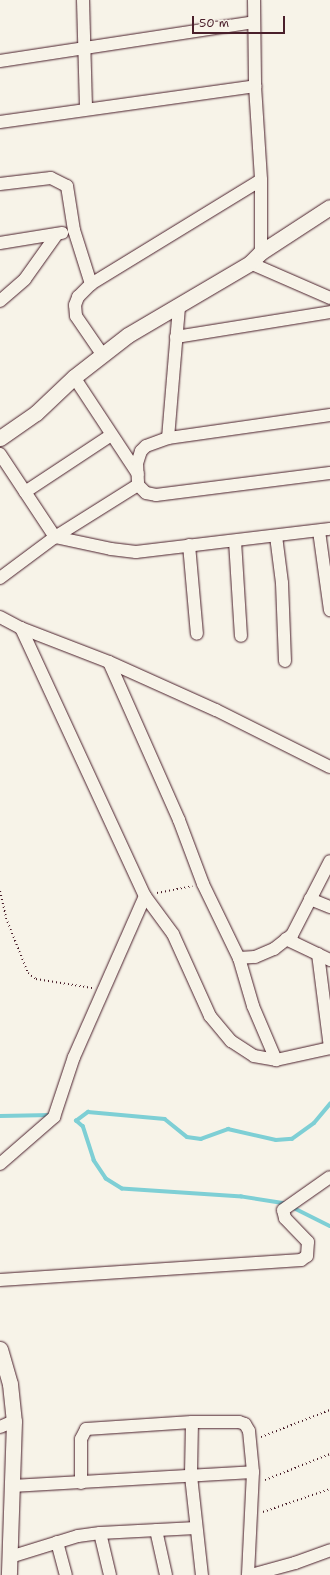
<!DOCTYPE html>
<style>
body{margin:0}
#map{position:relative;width:330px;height:1575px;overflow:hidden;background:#f7f3e8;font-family:"Shantell Sans",sans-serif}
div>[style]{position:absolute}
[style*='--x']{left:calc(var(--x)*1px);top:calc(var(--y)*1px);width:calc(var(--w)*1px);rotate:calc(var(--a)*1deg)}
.stream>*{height:3.5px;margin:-1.75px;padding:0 1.75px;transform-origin:1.75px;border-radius:1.75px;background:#7ecfd5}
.path>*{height:2px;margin-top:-1px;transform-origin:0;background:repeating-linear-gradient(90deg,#4a1f2b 0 1px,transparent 0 4px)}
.roads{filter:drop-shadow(0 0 1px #4a1f2b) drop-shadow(0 0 1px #4a1f2b)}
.minor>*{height:12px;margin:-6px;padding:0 6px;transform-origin:6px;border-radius:6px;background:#f7f3e8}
.tertiary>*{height:15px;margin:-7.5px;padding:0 7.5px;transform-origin:7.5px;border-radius:7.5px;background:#f7f3e8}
span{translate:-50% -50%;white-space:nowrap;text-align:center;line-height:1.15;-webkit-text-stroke:3.5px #f7f3e8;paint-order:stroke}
.scale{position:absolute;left:192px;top:16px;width:93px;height:18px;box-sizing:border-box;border:2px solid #4a1f2b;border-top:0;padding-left:5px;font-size:12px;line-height:14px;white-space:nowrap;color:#4a1f2b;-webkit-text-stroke:3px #f7f3e8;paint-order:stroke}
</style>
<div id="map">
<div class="stream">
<div style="--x:0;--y:1116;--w:51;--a:-1.1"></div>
<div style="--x:286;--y:1204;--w:45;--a:-171"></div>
<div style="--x:242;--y:1197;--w:120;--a:-176.2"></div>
<div style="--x:122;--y:1189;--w:19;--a:-148"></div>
<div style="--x:106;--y:1179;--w:22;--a:-124"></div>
<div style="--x:94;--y:1161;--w:36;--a:-108"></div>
<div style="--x:83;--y:1127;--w:9;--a:-139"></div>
<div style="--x:76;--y:1121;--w:15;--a:-37"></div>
<div style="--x:88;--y:1112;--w:77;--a:5.2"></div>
<div style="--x:165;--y:1119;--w:28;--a:39"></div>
<div style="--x:187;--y:1137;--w:14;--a:8"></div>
<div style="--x:201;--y:1139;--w:29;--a:-20"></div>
<div style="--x:228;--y:1129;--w:49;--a:12.9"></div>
<div style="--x:276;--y:1140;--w:16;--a:-4"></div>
<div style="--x:292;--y:1139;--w:27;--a:-36"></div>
<div style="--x:314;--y:1123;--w:25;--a:-50"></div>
<div style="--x:292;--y:1207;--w:42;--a:26.6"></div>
</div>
<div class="path">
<div style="--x:0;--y:891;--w:28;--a:77"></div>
<div style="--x:6;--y:918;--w:59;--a:68.2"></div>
<div style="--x:28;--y:973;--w:10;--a:37"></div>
<div style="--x:36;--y:979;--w:57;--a:9.1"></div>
<div style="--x:157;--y:893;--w:36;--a:-11"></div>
<div style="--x:261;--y:1437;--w:74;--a:-21.4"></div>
<div style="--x:265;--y:1480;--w:70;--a:-21.8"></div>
<div style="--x:263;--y:1512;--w:71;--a:-18.9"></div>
</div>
<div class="roads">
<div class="minor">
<div style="--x:83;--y:0;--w:108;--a:88.4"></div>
<div style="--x:254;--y:0;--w:86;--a:89.3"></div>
<div style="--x:255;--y:86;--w:94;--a:86.3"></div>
<div style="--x:261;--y:180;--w:72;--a:90"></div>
<div style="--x:0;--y:61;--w:257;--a:-8.7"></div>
<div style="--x:0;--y:122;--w:258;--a:-8"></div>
<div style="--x:0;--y:184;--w:51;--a:-6.7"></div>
<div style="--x:51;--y:178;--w:18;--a:27"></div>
<div style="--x:67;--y:186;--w:45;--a:81"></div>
<div style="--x:74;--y:230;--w:57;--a:72.5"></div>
<div style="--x:0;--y:243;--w:63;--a:-9.2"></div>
<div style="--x:250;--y:263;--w:87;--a:23.6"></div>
<div style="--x:0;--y:301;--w:33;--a:-41"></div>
<div style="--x:25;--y:279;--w:55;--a:-54.6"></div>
<div style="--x:176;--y:337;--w:156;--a:-9.2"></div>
<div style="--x:102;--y:354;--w:46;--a:-124.4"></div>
<div style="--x:76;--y:316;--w:11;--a:-95"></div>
<div style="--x:75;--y:305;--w:9;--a:-69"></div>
<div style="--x:78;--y:297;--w:18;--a:-45"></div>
<div style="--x:91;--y:284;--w:199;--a:-31.5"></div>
<div style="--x:74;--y:377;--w:116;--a:56.6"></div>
<div style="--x:330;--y:415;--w:164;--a:171.9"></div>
<div style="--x:168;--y:438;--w:23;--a:160"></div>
<div style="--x:146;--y:446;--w:7;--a:135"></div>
<div style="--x:141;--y:451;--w:13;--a:108"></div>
<div style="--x:137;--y:463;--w:22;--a:87"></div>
<div style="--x:138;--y:485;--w:11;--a:45"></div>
<div style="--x:146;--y:493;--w:10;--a:11"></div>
<div style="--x:156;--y:495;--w:175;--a:-7.2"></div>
<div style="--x:168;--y:438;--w:132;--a:-85.2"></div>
<div style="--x:0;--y:454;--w:100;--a:56.5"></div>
<div style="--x:55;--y:537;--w:98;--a:-32.1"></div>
<div style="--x:25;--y:492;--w:103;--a:-33.5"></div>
<div style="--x:319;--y:531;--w:80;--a:82.1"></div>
<div style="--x:276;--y:536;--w:47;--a:82.7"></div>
<div style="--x:282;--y:583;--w:78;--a:87.8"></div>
<div style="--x:235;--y:541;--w:95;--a:86.4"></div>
<div style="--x:189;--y:545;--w:89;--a:84.9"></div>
<div style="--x:0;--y:578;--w:69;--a:-36.7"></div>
<div style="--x:55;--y:537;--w:57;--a:12.1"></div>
<div style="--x:111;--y:549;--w:25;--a:7"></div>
<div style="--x:136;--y:552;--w:195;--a:-6.8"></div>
<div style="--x:0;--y:617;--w:24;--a:28"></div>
<div style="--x:21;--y:628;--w:94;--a:21.1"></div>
<div style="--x:109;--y:662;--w:117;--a:24.2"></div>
<div style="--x:216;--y:710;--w:127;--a:26.6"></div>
<div style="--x:21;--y:628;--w:295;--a:65.2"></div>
<div style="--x:145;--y:896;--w:47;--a:53.6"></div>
<div style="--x:173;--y:934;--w:90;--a:65.7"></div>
<div style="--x:210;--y:1016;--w:33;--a:50"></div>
<div style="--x:231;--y:1041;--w:27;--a:33"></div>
<div style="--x:254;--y:1056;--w:22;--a:10"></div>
<div style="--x:276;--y:1060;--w:55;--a:-12.5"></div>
<div style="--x:109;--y:662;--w:173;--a:66.1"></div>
<div style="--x:179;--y:820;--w:68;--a:69.4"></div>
<div style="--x:203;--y:884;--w:82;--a:64.1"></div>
<div style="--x:239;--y:958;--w:16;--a:-4"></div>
<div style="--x:255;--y:957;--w:21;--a:-23"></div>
<div style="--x:274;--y:949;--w:23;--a:-38"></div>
<div style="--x:292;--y:935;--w:83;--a:-62.8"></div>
<div style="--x:310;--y:899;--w:22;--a:22"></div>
<div style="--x:286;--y:939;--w:49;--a:25.5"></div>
<div style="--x:318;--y:954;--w:95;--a:82.7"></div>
<div style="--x:239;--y:958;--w:50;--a:73.7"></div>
<div style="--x:253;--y:1006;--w:59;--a:66.9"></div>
<div style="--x:0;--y:1164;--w:72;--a:-41"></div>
<div style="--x:54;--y:1117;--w:63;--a:-71.6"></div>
<div style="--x:74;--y:1057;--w:176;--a:-66.2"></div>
<div style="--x:0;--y:1280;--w:302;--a:-3.8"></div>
<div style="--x:301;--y:1260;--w:7;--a:-34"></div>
<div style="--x:307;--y:1256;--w:14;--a:-86"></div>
<div style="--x:308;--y:1242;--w:33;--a:-134"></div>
<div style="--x:285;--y:1218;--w:8;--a:-104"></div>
<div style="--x:283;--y:1210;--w:57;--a:-35.1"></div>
<div style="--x:192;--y:1422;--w:54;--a:91.1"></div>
<div style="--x:191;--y:1476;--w:100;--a:83.7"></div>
<div style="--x:0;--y:1427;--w:15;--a:-23"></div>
<div style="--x:81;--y:1483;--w:44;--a:-90"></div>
<div style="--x:81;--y:1439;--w:11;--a:-63"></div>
<div style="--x:86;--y:1429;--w:106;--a:-3.8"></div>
<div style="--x:192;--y:1422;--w:47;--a:0"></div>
<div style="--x:239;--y:1422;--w:6;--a:18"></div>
<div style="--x:245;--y:1424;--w:8;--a:60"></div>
<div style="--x:249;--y:1431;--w:41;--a:84.4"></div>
<div style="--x:253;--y:1472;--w:103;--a:92.8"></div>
<div style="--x:12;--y:1486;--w:241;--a:-3.3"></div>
<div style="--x:156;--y:1530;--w:46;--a:77.5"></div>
<div style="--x:100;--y:1533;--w:43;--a:76.6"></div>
<div style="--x:57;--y:1542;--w:34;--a:75"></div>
<div style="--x:10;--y:1557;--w:71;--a:-17.2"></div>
<div style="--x:78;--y:1536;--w:22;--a:-8"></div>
<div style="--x:100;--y:1533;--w:96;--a:-3"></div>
<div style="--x:251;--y:1575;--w:46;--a:-15.3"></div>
<div style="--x:295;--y:1563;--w:37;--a:-20"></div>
</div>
<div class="tertiary">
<div style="--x:0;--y:438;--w:44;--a:-34.8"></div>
<div style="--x:36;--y:413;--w:52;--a:-43.5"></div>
<div style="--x:74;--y:377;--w:68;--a:-37.9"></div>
<div style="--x:128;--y:335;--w:142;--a:-30.5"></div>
<div style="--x:250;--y:263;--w:16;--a:-45"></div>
<div style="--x:261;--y:252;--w:82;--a:-33.1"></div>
<div style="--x:0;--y:1349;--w:36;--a:74"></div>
<div style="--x:10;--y:1384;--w:37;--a:84"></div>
<div style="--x:14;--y:1421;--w:154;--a:91.9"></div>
</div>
</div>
<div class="scale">50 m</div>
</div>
